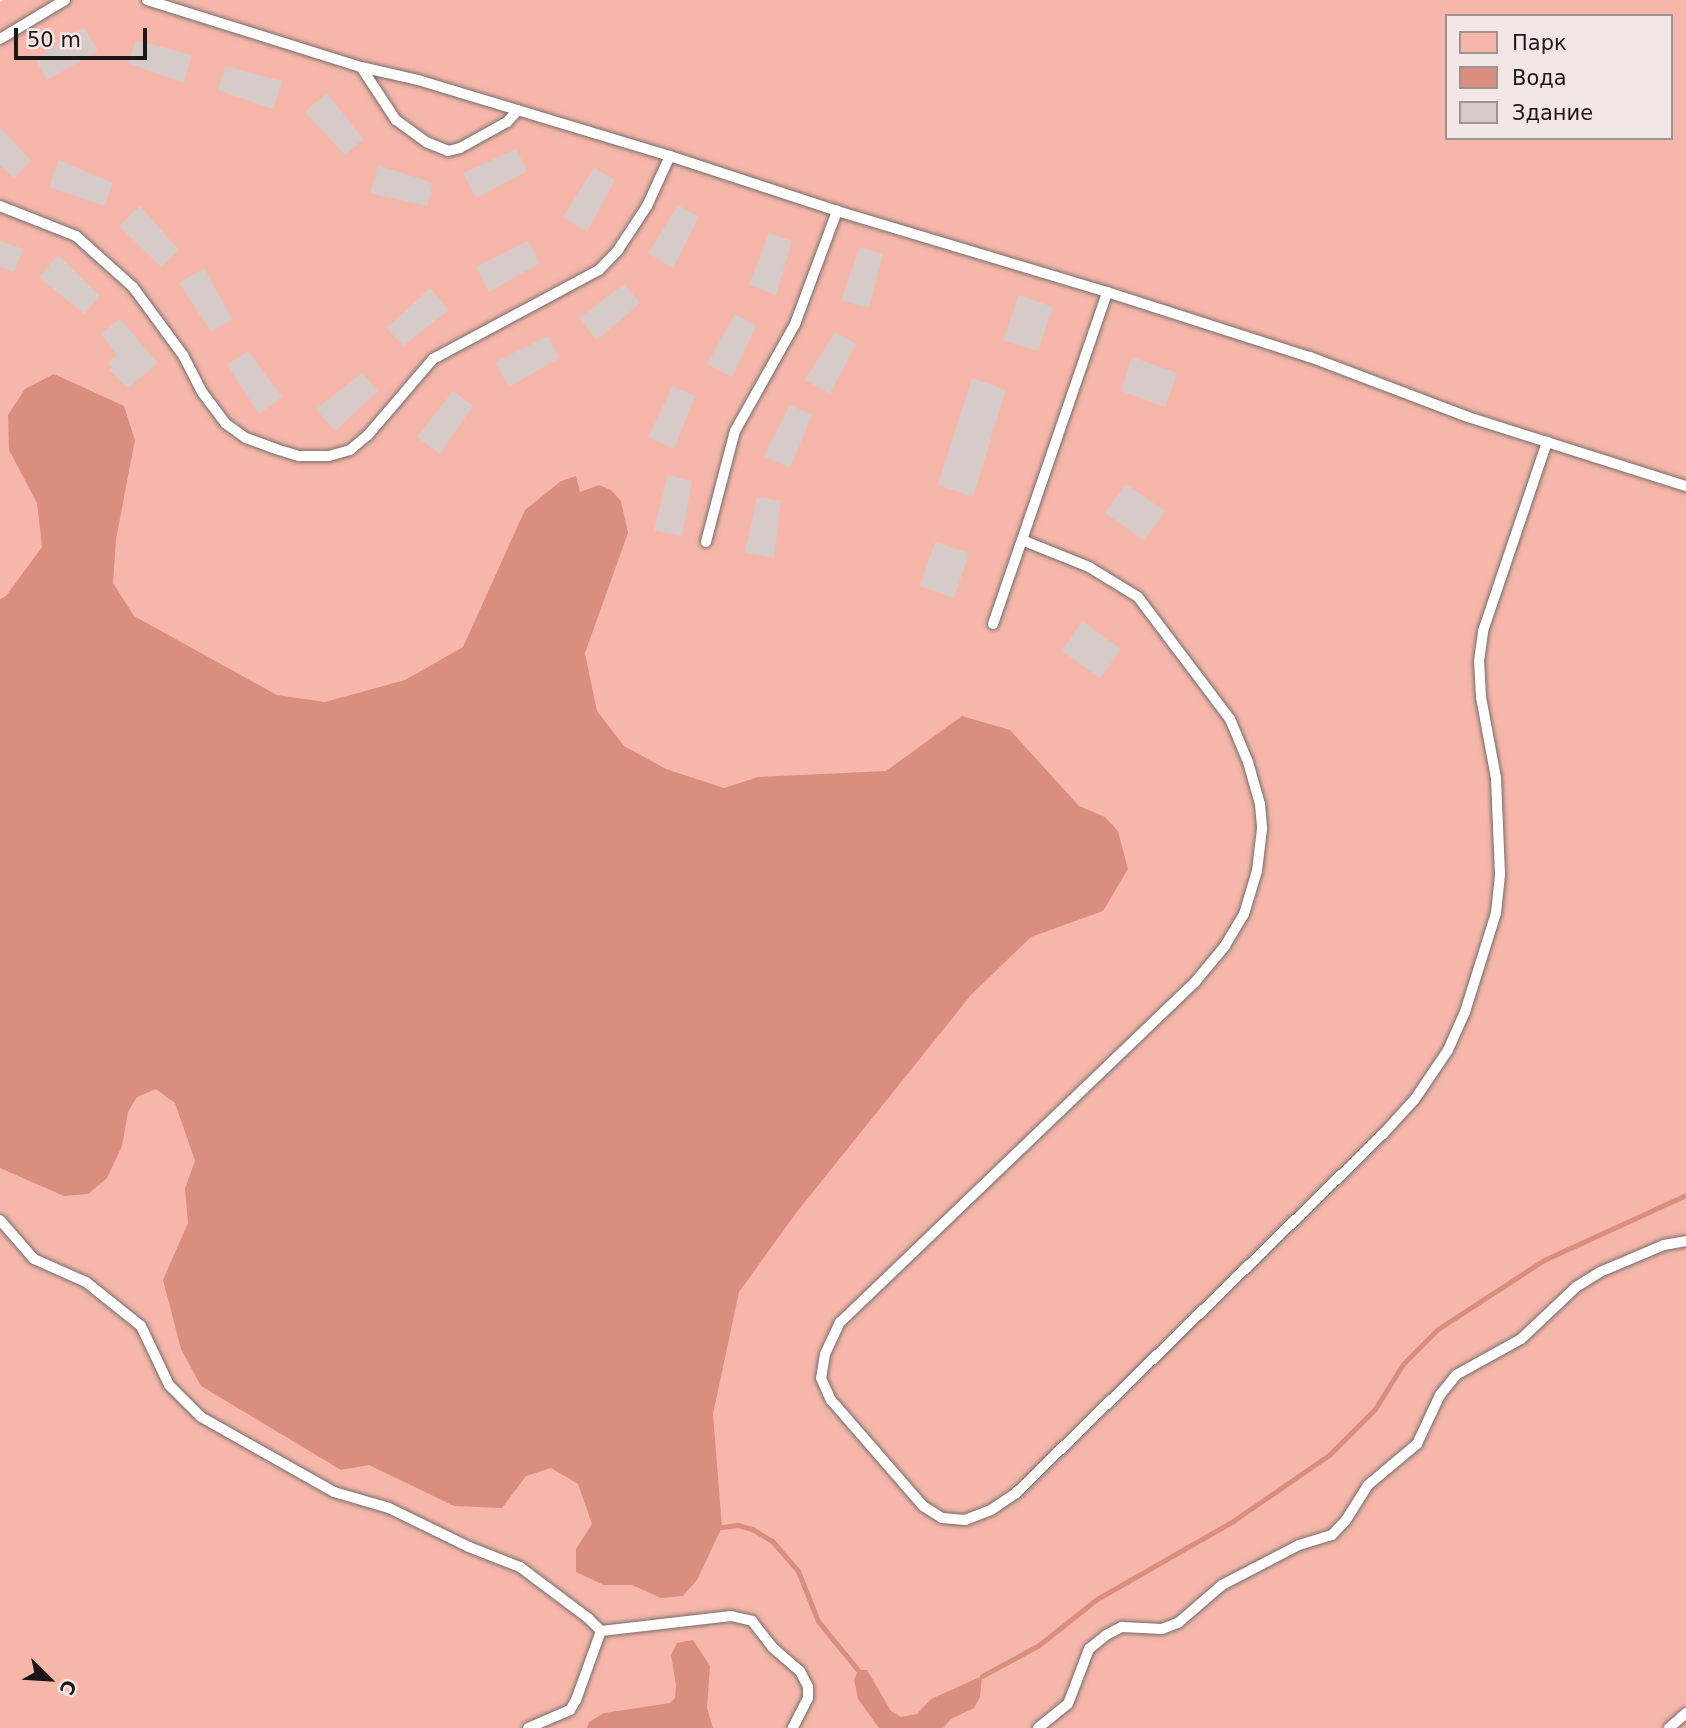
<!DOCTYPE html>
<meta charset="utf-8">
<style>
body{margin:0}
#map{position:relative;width:1686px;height:1728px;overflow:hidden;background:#f3e7e5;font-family:"DejaVu Sans",sans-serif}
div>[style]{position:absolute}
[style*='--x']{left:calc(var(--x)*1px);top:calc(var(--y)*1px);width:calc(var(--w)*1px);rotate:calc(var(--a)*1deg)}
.green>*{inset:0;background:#f6b7aa}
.water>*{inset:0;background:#da8e7f}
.stream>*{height:5px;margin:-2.5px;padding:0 2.5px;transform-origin:2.5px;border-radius:2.5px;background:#da8e7f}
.building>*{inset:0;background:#d5cac7}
.roads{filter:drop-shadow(0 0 2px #766c6a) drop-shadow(0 0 2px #766c6a)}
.service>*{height:10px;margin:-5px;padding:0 5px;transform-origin:5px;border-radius:5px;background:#fff}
span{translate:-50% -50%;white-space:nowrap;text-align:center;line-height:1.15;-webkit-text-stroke:6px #f3e7e5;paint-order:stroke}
.legend{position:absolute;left:1445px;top:14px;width:228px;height:126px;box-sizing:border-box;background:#f3e7e5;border:2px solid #9d9492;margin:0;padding:9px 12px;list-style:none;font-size:21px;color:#1b1716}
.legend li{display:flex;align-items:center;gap:14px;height:35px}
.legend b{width:35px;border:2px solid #9d9492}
.north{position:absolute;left:14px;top:1644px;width:70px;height:70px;-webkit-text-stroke:5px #f3e7e5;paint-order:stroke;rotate:114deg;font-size:19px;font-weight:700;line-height:28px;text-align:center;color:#1b1716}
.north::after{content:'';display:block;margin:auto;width:24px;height:32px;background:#1b1716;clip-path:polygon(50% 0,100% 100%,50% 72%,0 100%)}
.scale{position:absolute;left:14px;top:28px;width:133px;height:32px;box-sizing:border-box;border:4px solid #1b1716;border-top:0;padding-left:9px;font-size:21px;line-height:24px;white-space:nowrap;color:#1b1716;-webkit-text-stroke:5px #f3e7e5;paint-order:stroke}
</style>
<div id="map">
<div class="green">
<div style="clip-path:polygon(evenodd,3px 0,1686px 0,1686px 1728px,0 1728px,0 2px,3px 0,1446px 16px,1670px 16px,1670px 138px,1446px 138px,1446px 16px)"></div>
</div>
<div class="water">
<div style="clip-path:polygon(54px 374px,124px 406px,135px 440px,116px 539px,113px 583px,134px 616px,277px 695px,325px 702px,405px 680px,463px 647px,525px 510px,561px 481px,576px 476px,580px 492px,599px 485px,611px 490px,621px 501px,628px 533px,585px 653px,597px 711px,624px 746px,666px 769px,724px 788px,758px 777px,886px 771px,962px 716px,1010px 730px,1079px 806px,1105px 817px,1118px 831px,1128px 869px,1103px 911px,1031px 937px,971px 995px,796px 1213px,739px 1292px,713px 1414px,722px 1527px,697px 1580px,683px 1596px,661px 1598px,632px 1585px,604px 1585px,576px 1572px,576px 1549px,592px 1524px,578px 1484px,551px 1468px,526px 1476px,502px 1508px,454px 1506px,369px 1465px,341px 1470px,201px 1386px,181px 1349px,163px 1280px,188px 1223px,185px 1188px,195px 1161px,175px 1103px,156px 1089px,137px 1097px,128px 1112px,122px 1146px,107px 1178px,88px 1194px,64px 1196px,0 1168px,0 599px,6px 596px,42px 547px,37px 503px,9px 450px,8px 415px,25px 389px)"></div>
<div style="clip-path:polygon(693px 1640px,710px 1666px,707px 1708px,713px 1728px,587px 1728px,589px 1722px,604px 1713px,670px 1703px,675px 1698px,676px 1685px,671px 1655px,677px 1643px)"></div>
<div style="clip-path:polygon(858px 1670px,867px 1670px,891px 1711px,901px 1717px,917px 1714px,931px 1699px,982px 1676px,980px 1697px,974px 1708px,951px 1719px,943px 1728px,879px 1728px,858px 1699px,854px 1680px)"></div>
</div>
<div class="stream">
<div style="--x:722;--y:1527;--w:16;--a:-7"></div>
<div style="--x:738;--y:1525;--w:15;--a:16"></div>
<div style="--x:752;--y:1529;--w:23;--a:31"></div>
<div style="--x:772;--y:1541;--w:40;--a:49"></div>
<div style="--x:798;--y:1571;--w:54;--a:68.2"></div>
<div style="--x:818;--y:1621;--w:63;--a:50.8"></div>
<div style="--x:982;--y:1676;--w:65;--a:-28.5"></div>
<div style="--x:1039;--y:1645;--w:74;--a:-38.4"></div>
<div style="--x:1097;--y:1599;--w:157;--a:-29.8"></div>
<div style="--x:1233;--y:1521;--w:116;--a:-34.5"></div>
<div style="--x:1329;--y:1455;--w:65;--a:-45"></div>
<div style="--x:1375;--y:1409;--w:53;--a:-58.1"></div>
<div style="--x:1403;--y:1364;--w:49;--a:-45"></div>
<div style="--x:1438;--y:1329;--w:126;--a:-33.1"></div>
<div style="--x:1544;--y:1260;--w:156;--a:-24.6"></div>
</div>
<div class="building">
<div style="clip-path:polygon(84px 27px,98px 51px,47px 80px,35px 59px)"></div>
<div style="clip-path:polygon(136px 40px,192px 55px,184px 83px,128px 63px)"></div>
<div style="clip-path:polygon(225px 66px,282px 81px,273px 109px,218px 90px)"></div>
<div style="clip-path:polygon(327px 93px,363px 139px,345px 155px,305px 112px)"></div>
<div style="clip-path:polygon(0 127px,31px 161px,14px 178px,0 165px)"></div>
<div style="clip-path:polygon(516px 149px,527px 171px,476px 198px,463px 173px)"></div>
<div style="clip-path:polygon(59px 160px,113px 183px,104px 206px,49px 187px)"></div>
<div style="clip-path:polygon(378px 165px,433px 183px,427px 206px,370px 193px)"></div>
<div style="clip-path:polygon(594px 168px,615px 180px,587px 232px,563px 217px)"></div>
<div style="clip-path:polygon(678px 205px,699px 217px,673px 268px,648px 253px)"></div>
<div style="clip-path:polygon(140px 206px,179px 250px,161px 267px,119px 226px)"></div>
<div style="clip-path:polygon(769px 233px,792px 241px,776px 295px,749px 285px)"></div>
<div style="clip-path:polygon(0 241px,23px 249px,14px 272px,0 267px)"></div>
<div style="clip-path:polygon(528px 241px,540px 263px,489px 292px,476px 267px)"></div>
<div style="clip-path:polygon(860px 247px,883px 254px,869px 308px,841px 300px)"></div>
<div style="clip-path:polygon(58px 255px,100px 296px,84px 314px,39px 277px)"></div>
<div style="clip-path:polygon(204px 268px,232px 319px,211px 332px,179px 283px)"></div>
<div style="clip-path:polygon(624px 284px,640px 303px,597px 340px,579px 318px)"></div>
<div style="clip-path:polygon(430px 288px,449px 310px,403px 346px,387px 328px)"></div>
<div style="clip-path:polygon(1019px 295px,1053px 307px,1038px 351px,1003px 340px)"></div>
<div style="clip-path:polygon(735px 314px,756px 326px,732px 377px,707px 364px)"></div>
<div style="clip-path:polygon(120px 319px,158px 363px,128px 388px,109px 370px,112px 368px,108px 362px,117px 355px,101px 334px)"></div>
<div style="clip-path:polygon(835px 332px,856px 344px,830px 394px,805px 380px)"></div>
<div style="clip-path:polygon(548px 336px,559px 358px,509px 387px,495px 362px)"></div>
<div style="clip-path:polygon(248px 351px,282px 397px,259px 414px,227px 365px)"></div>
<div style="clip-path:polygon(1132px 357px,1177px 373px,1165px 407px,1121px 391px)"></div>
<div style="clip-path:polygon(362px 373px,378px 391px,335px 431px,316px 409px)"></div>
<div style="clip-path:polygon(972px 378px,1006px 390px,973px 497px,938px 485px)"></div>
<div style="clip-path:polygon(673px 386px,695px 396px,674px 449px,648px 437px)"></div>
<div style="clip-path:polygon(453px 391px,473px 406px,440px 454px,417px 437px)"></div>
<div style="clip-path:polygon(790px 405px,812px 415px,790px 468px,764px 456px)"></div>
<div style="clip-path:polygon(668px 475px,692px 481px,682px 536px,654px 530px)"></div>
<div style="clip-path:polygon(1126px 484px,1165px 511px,1144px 540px,1105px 513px)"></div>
<div style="clip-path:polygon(757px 497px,781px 501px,774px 558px,745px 553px)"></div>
<div style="clip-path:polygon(935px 542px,969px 553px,954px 598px,920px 586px)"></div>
<div style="clip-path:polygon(1082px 621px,1121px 649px,1100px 678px,1062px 651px)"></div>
</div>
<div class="roads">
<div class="service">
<div style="--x:147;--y:0;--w:224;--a:17.4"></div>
<div style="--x:361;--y:67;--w:58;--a:12.8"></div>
<div style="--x:418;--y:80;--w:263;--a:16.8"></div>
<div style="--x:670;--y:156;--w:176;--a:18.2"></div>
<div style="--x:837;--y:211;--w:282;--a:16.7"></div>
<div style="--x:1107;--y:292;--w:213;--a:17.8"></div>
<div style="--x:1310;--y:357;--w:169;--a:20.8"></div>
<div style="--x:1468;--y:417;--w:229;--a:17.6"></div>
<div style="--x:0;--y:39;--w:76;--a:-31"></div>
<div style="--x:361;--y:67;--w:64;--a:56.6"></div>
<div style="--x:396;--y:120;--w:37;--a:36"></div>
<div style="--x:426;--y:142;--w:24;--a:22"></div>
<div style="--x:448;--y:151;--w:12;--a:-14"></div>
<div style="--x:460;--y:148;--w:54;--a:-29"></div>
<div style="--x:507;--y:122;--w:16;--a:-47"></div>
<div style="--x:0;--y:206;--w:82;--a:21.5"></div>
<div style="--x:76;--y:236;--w:76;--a:41.8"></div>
<div style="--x:133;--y:287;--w:84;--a:53.7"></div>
<div style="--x:183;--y:355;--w:42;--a:62.8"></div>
<div style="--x:202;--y:392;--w:39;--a:53"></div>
<div style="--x:225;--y:423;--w:26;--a:36"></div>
<div style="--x:246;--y:438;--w:35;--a:20"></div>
<div style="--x:279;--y:450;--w:21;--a:17"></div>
<div style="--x:299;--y:456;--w:30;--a:0"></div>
<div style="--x:329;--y:456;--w:22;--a:-16"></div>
<div style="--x:350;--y:450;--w:23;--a:-40"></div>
<div style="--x:368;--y:435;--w:100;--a:-49.5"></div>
<div style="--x:433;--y:359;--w:188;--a:-28.2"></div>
<div style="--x:599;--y:270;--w:28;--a:-46"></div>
<div style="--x:618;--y:250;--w:53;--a:-56.6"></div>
<div style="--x:647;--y:206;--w:55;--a:-65.3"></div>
<div style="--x:1022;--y:540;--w:72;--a:21.9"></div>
<div style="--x:1089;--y:567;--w:57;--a:31.5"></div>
<div style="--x:1138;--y:597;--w:153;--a:53"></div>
<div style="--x:1230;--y:719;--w:47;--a:67.3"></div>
<div style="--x:1248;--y:762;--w:44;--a:74.1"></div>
<div style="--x:1260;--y:804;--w:25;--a:85"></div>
<div style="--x:1262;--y:829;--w:42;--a:96.8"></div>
<div style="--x:1257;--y:871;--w:45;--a:106.8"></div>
<div style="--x:1244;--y:914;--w:37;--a:121"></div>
<div style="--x:1225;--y:946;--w:47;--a:129.8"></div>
<div style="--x:1195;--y:982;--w:492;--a:136.2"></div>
<div style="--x:840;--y:1322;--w:35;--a:115"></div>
<div style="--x:825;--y:1354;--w:24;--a:99"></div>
<div style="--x:821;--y:1378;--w:24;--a:66"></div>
<div style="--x:831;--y:1400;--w:140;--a:49"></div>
<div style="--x:923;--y:1506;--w:22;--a:32"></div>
<div style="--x:942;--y:1518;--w:23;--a:5"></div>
<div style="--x:965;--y:1520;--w:28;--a:-21"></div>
<div style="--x:991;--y:1510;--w:30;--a:-34"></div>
<div style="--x:1016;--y:1493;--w:513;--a:-44.37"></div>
<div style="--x:1383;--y:1134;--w:47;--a:-47.6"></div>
<div style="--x:1415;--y:1099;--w:59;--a:-56"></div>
<div style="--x:1448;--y:1050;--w:42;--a:-65.9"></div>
<div style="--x:1465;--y:1012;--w:104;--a:-72.6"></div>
<div style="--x:1496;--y:913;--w:39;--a:-84"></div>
<div style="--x:1500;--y:874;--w:96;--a:-92.4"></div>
<div style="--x:1496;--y:778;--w:82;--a:-100.5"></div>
<div style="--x:1481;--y:697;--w:36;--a:-93"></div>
<div style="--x:1479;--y:661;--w:30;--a:-82"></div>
<div style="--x:1483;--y:631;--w:200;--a:-71.3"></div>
<div style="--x:706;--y:542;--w:115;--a:-75.4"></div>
<div style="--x:735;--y:431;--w:123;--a:-60.7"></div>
<div style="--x:795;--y:324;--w:121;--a:-69.6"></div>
<div style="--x:993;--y:624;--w:351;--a:-71"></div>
<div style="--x:0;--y:1220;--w:52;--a:48.9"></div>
<div style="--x:34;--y:1259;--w:57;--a:23.9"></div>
<div style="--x:86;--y:1282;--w:70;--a:38.7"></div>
<div style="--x:141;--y:1326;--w:65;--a:64.6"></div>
<div style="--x:169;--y:1385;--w:45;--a:45"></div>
<div style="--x:201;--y:1417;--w:153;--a:29.4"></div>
<div style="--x:334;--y:1492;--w:57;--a:16.2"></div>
<div style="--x:389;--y:1508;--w:89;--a:26"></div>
<div style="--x:469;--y:1547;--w:55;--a:21.4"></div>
<div style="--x:520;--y:1567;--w:85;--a:36.9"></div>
<div style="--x:588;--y:1618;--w:18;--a:45"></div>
<div style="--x:601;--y:1631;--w:131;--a:-6.6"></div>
<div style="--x:731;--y:1616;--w:22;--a:13"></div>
<div style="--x:752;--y:1621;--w:33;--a:52"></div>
<div style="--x:772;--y:1647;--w:37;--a:41"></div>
<div style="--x:800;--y:1671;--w:18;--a:63"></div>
<div style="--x:808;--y:1687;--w:11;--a:90"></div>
<div style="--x:808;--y:1698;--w:34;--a:117"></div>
<div style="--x:528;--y:1728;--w:46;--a:-23.2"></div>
<div style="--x:570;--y:1710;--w:12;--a:-59"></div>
<div style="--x:576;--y:1700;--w:73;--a:-70.1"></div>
<div style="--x:1038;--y:1728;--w:38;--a:-39"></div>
<div style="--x:1068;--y:1704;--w:59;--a:-69.1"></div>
<div style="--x:1089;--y:1649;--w:22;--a:-39"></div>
<div style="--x:1106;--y:1635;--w:18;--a:-27"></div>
<div style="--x:1122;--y:1627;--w:40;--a:2.9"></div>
<div style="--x:1162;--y:1629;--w:17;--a:-21"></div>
<div style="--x:1178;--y:1623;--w:58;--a:-40.8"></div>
<div style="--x:1222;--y:1585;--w:87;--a:-27.5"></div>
<div style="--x:1299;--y:1545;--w:34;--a:-17"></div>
<div style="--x:1332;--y:1535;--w:21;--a:-47"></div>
<div style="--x:1346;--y:1520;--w:41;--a:-57.8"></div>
<div style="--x:1368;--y:1485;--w:64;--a:-39.9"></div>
<div style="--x:1417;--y:1444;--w:54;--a:-64.9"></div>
<div style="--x:1440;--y:1395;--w:26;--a:-51"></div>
<div style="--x:1456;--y:1375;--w:74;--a:-29"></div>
<div style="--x:1521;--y:1339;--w:76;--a:-43.4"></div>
<div style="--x:1576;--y:1287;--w:28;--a:-32"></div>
<div style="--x:1600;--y:1272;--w:69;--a:-22.9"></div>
<div style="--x:1664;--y:1245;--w:22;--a:-10"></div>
<div style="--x:1669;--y:1728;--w:23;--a:-41"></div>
</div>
</div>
<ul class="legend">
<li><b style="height:19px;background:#f6b7aa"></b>Парк</li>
<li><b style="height:19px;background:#da8e7f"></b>Вода</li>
<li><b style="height:19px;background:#d5cac7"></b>Здание</li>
</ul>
<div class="north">С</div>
<div class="scale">50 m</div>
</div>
